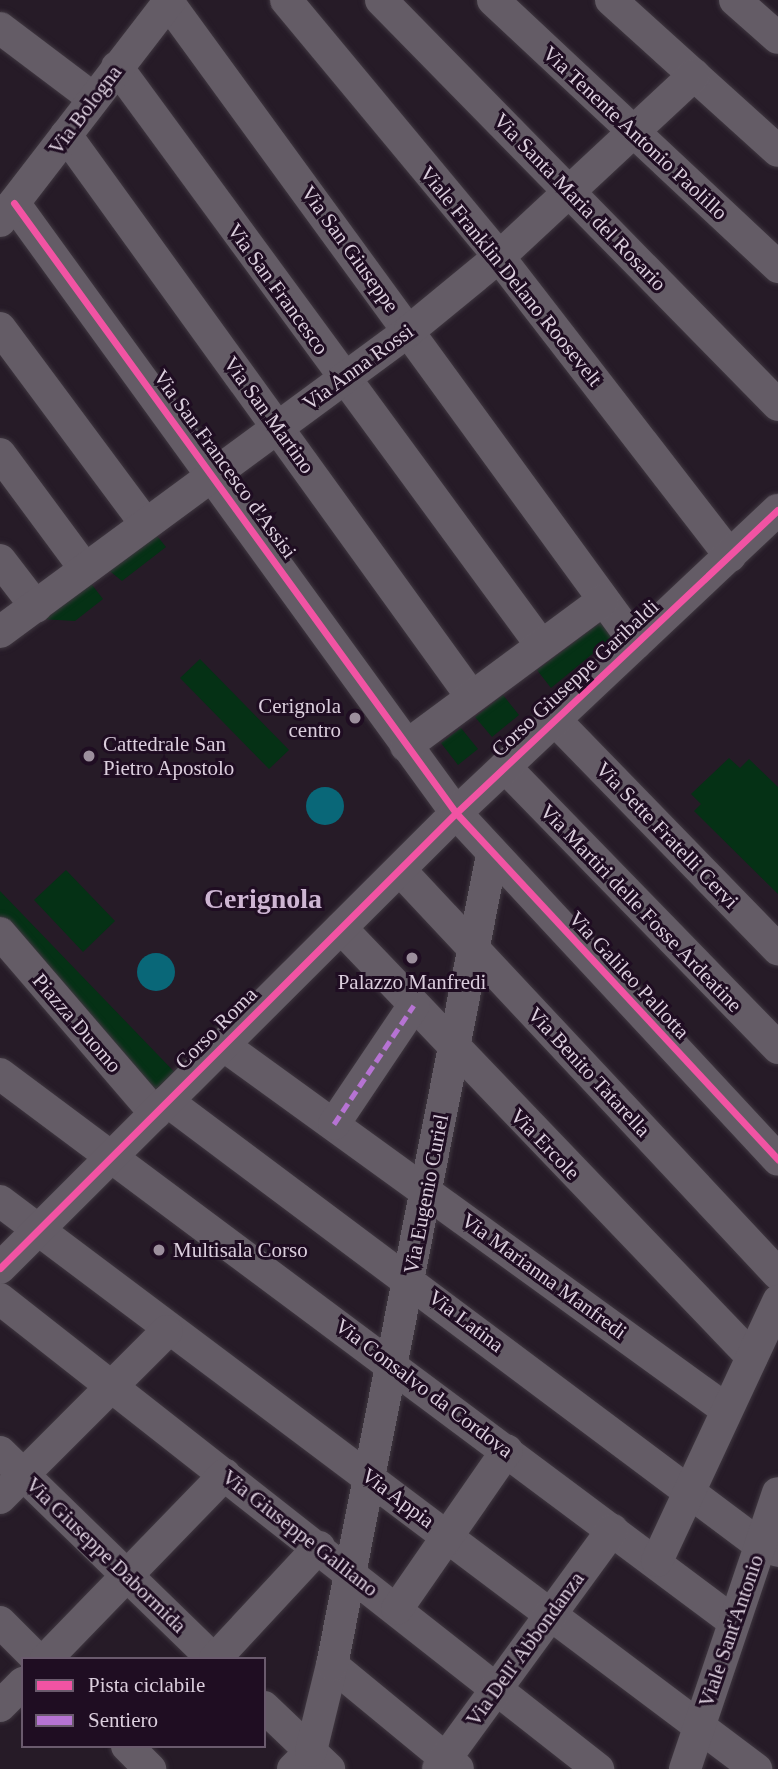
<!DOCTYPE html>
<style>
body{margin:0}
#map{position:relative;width:778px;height:1769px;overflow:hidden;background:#261b27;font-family:"Times New Roman",serif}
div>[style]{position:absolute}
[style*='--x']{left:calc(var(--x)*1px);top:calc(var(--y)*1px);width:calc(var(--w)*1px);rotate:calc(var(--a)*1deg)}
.green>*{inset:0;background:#053115}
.water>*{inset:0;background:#096778}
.round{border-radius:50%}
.roads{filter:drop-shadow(0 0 2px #3f3740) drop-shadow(0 0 2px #3f3740)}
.minor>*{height:32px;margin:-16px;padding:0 16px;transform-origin:16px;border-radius:16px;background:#645c66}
.quiet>*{height:5px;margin-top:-2.5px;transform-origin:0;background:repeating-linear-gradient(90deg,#b673d3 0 10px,transparent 0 15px)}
.cycleway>*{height:7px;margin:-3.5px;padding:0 3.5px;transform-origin:3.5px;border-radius:3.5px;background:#f153a3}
.dots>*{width:19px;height:19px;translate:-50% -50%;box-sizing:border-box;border:4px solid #1f0d22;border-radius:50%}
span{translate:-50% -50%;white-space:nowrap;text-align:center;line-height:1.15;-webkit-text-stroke:6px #1f0d22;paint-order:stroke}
.street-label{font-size:21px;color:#dbcedd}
.poi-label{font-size:21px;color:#dbcedd}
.right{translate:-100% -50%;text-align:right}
.left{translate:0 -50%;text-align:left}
.district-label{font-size:28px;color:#ceb6d3;font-weight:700}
.legend{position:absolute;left:21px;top:1657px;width:245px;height:91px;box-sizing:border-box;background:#1f0d22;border:2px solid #6a5a6d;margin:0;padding:9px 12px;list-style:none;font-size:21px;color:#dbcedd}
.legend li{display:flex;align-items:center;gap:14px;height:35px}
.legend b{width:35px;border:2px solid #6a5a6d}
</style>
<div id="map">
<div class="green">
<div style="clip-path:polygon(153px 531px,166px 547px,122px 581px,106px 568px)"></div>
<div style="clip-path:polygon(89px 581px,103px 599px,75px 621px,41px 619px)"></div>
<div style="clip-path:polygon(601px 622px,613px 637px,551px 688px,537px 670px)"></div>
<div style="clip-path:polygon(200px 659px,289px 750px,269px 769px,180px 678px)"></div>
<div style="clip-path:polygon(503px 695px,519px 715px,492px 737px,475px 717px)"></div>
<div style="clip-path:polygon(461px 728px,478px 749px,458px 765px,441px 743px)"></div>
<div style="clip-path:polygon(729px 758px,740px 768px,749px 759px,778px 787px,778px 894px,694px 811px,701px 804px,691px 794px)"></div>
<div style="clip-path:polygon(66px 870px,115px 921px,83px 952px,34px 900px)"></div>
<div style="clip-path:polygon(0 891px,185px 1083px,155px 1113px,0 934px)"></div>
</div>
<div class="water">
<div class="round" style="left:306px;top:787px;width:38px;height:38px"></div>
<div class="round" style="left:137px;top:953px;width:38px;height:38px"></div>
</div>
<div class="roads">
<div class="minor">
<div style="--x:286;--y:0;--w:334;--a:50.3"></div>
<div style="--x:499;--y:257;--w:378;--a:52.3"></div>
<div style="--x:381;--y:0;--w:567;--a:45.57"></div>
<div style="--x:493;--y:0;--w:391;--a:43.1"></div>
<div style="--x:611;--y:0;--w:225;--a:42.1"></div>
<div style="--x:735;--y:0;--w:57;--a:41.5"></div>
<div style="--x:168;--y:2;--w:794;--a:53.91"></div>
<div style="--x:0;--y:28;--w:116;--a:37"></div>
<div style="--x:117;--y:67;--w:717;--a:53.74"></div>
<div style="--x:66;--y:135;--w:692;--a:54.17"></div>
<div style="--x:14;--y:203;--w:753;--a:54.07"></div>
<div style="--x:456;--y:813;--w:473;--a:47.1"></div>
<div style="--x:0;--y:221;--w:279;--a:-52.4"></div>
<div style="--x:0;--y:328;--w:243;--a:53.4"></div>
<div style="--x:0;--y:454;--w:143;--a:53.5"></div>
<div style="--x:0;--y:560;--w:59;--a:52.5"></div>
<div style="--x:0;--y:632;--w:509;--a:-36.37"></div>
<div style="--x:410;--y:330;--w:115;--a:-39.4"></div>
<div style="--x:499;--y:257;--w:267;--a:-43"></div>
<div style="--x:555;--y:720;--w:320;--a:45.8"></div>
<div style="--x:406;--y:746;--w:245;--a:-36.5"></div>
<div style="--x:505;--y:767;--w:392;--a:45.8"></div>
<div style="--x:400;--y:870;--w:553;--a:46.9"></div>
<div style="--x:341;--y:928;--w:594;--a:46.23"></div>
<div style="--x:0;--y:933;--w:238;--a:49.3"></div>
<div style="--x:223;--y:1045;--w:622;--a:35.91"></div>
<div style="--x:0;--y:1074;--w:916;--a:36.74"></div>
<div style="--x:167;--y:1101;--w:741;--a:36.82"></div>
<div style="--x:760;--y:1545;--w:19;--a:18"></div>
<div style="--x:334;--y:1124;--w:143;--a:-56.1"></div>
<div style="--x:0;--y:1201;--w:946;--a:36.92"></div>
<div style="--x:0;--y:1268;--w:644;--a:-44.94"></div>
<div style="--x:456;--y:813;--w:442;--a:-43.3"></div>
<div style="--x:0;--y:1299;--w:761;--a:38.17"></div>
<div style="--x:0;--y:1452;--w:297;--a:44.2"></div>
<div style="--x:0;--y:1498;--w:236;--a:-45"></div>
<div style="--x:657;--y:1561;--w:287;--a:-65"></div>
<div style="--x:397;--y:1609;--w:193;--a:-55.3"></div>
<div style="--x:0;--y:1622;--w:52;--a:45"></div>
<div style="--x:46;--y:1659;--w:257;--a:-45.9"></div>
<div style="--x:215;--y:1659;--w:153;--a:-47.1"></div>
<div style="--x:332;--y:1665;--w:163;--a:39.5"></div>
<div style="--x:0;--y:1706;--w:33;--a:-45"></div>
<div style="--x:264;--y:1707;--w:90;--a:43.6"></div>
<div style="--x:127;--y:1746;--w:33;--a:45"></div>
<div style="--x:293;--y:1769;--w:25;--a:-45"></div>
<div style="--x:311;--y:1751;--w:89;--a:-76.3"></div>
<div style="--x:332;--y:1665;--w:826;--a:-78.83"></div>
<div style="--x:438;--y:1769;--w:296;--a:-53.9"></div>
<div style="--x:685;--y:1769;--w:291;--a:-71.4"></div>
</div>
</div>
<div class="quiet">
<div style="--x:334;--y:1124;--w:143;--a:-56.1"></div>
</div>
<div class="cycleway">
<div style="--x:14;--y:203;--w:753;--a:54.07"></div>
<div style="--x:456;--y:813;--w:473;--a:47.1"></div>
<div style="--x:0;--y:1268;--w:644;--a:-44.94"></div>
<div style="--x:456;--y:813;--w:442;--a:-43.3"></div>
</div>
<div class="dots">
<div style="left:355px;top:718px;background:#9c8f9d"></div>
<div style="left:89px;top:756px;background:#9c8f9d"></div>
<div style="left:412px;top:958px;background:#9c8f9d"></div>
<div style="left:159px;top:1250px;background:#9c8f9d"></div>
</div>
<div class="street-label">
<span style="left:85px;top:110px;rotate:-53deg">Via Bologna</span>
<span style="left:635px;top:133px;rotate:43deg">Via Tenente Antonio Paolillo</span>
<span style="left:580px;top:202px;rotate:46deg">Via Santa Maria del Rosario</span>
<span style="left:350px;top:249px;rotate:54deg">Via San Giuseppe</span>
<span style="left:511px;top:276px;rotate:51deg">Viale Franklin Delano Roosevelt</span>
<span style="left:278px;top:289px;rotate:54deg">Via San Francesco</span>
<span style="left:358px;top:367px;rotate:-36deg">Via Anna Rossi</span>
<span style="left:269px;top:415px;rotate:54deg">Via San Martino</span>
<span style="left:225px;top:464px;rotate:54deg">Via San Francesco d'Assisi</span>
<span style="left:575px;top:678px;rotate:-43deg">Corso Giuseppe Garibaldi</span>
<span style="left:667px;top:835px;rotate:46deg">Via Sette Fratelli Cervi</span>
<span style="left:641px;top:908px;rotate:46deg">Via Martiri delle Fosse Ardeatine</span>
<span style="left:629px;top:975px;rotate:47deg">Via Galileo Pallotta</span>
<span style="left:77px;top:1023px;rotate:49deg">Piazza Duomo</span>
<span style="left:216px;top:1028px;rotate:-45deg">Corso Roma</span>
<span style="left:589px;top:1072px;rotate:47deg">Via Benito Tatarella</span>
<span style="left:545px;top:1144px;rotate:46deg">Via Ercole</span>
<span style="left:426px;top:1194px;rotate:-79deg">Via Eugenio Curiel</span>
<span style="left:544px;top:1276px;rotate:36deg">Via Marianna Manfredi</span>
<span style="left:466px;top:1321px;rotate:37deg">Via Latina</span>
<span style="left:424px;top:1388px;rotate:37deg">Via Consalvo da Cordova</span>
<span style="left:398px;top:1498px;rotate:37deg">Via Appia</span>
<span style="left:300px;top:1533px;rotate:38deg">Via Giuseppe Galliano</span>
<span style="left:106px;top:1555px;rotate:44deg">Via Giuseppe Dabormida</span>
<span style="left:731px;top:1631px;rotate:-71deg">Viale Sant'Antonio</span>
<span style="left:525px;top:1649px;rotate:-54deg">Via Dell' Abbondanza</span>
</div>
<div class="poi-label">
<span class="right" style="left:341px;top:718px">Cerignola<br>centro</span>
<span class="left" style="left:103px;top:756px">Cattedrale San<br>Pietro Apostolo</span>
<span style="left:412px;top:982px">Palazzo Manfredi</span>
<span class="left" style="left:173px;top:1250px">Multisala Corso</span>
</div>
<div class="district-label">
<span style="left:263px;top:899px">Cerignola</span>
</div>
<ul class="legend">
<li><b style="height:9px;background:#f153a3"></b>Pista ciclabile</li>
<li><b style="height:9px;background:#b673d3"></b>Sentiero</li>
</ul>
</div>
